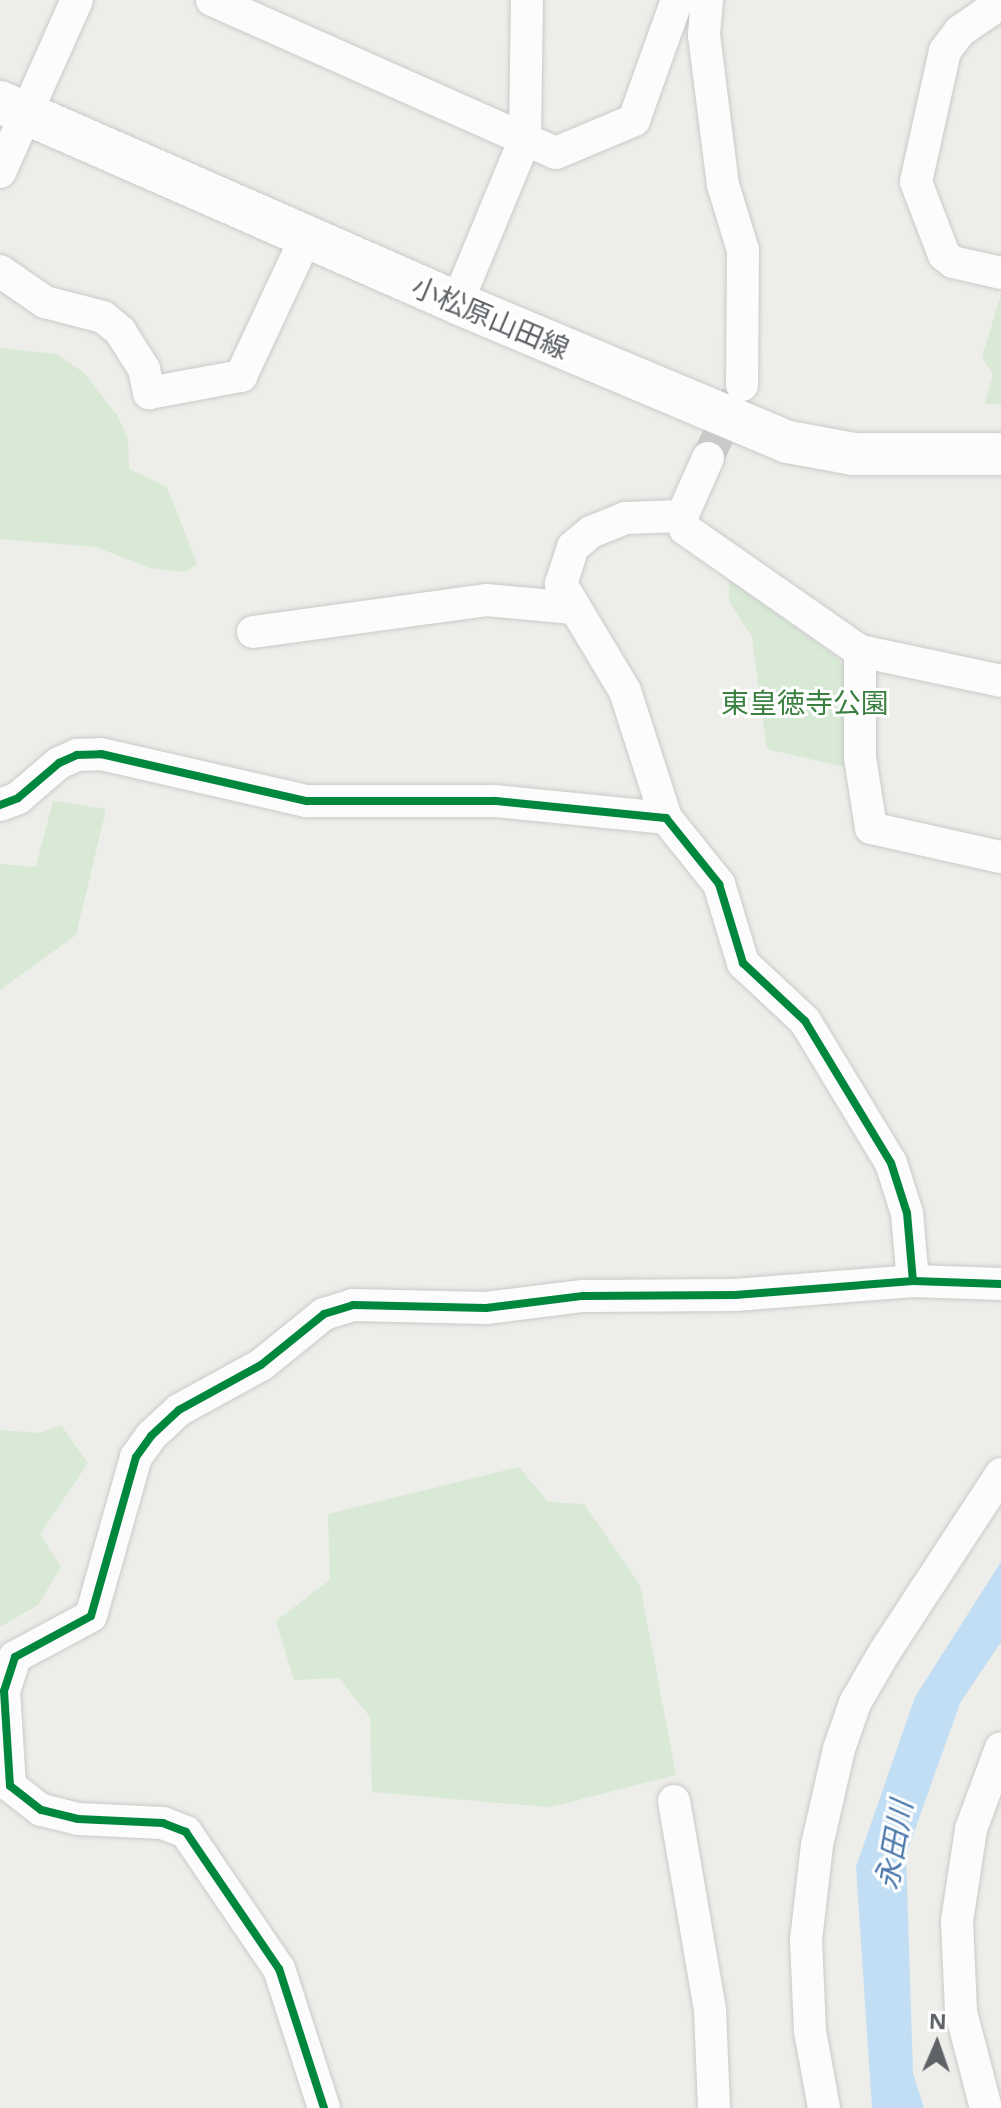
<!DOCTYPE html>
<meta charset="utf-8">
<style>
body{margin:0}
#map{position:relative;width:1001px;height:2108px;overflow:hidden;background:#edede9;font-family:"Open Sans","Noto Sans JP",sans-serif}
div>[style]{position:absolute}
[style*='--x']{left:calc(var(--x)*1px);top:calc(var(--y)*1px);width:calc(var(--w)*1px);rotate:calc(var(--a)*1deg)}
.green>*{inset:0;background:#d8e9d6}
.water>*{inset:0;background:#c1def4}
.minor-tunnel>*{height:32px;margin-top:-16px;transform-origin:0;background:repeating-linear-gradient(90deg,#c9cac8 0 32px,transparent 0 48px)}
.roads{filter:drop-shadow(0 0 2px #cacbca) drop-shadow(0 0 2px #cacbca)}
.minor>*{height:32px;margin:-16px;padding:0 16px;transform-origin:16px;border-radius:16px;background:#fcfcfc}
.tertiary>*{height:42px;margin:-21px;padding:0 21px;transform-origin:21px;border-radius:21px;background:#fcfcfc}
.cycleway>*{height:8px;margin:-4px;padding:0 4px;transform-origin:4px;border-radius:4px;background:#00873e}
span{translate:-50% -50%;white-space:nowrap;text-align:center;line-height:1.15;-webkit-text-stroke:6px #fff;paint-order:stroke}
.street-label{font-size:28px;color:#5e6266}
.park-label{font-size:28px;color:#3b8040}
.water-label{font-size:30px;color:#4b78ab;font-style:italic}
.north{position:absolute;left:897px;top:2004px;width:80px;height:80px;-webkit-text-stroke:6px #fff;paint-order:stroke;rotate:2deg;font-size:22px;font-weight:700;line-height:32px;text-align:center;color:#5e6266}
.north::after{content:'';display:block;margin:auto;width:28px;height:36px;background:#5e6266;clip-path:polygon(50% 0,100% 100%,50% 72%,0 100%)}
</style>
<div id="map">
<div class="green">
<div style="clip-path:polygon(1001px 295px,1001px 404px,985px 404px,993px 374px,982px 357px)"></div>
<div style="clip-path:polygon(0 348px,56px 354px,83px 372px,117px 415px,128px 439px,129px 469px,167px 487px,197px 564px,185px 572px,150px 568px,96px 547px,0 539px)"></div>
<div style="clip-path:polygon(729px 579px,837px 657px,847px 670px,849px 768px,767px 749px,752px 637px,729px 601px)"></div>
<div style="clip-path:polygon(53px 801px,106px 809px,76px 935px,0 990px,0 864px,36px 867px)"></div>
<div style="clip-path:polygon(61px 1425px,88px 1463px,40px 1534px,61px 1567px,38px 1605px,0 1627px,0 1430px,40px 1433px)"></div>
<div style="clip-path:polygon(519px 1467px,548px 1502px,584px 1504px,640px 1585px,676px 1775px,550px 1807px,372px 1792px,370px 1717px,339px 1678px,294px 1680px,276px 1621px,330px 1580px,328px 1514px)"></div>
</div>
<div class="water">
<div style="clip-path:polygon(1001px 1562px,1001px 1642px,960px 1703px,906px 1855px,913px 2073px,924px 2108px,872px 2108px,856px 1867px,915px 1697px)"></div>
</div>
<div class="minor-tunnel">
<div style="--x:708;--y:458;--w:69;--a:-65.3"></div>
</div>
<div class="roads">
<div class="minor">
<div style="--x:212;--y:0;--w:376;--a:24"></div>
<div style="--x:556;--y:153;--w:85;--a:-22.9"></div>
<div style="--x:634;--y:120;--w:127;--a:-70.3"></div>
<div style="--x:707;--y:0;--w:35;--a:95"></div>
<div style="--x:704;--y:35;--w:151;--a:82.8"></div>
<div style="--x:723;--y:185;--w:68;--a:72.9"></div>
<div style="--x:743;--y:250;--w:135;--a:90.4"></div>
<div style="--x:1001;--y:3;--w:50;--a:145.7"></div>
<div style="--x:960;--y:31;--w:25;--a:127"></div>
<div style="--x:945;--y:51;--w:134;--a:102.5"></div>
<div style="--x:916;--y:182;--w:78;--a:69"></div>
<div style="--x:944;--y:255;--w:11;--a:38"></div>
<div style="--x:953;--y:262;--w:49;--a:12.9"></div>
<div style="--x:0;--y:172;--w:188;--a:-65.9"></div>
<div style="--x:0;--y:271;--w:55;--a:34.6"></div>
<div style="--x:45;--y:302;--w:60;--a:14.5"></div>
<div style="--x:103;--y:317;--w:22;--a:39"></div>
<div style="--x:120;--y:331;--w:45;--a:57.7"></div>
<div style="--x:144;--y:369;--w:25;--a:78"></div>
<div style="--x:149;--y:393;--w:94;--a:-10.5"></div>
<div style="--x:241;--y:376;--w:153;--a:-64.9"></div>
<div style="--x:457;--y:303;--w:178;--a:-67.5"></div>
<div style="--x:525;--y:139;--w:139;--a:-89.2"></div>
<div style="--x:708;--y:458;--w:64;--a:114.1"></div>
<div style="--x:682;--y:516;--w:13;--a:77"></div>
<div style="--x:685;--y:529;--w:213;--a:34.9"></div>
<div style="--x:860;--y:651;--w:144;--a:12"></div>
<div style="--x:253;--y:632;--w:235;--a:-7.8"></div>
<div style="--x:486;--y:600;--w:88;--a:5.2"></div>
<div style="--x:860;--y:651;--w:106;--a:90"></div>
<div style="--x:860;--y:757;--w:72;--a:81.2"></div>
<div style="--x:871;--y:828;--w:133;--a:12.6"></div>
<div style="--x:0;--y:805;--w:19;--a:-21"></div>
<div style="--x:18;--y:798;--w:54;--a:-40.5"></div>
<div style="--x:59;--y:763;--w:20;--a:-24"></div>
<div style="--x:77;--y:755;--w:24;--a:-2"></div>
<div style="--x:101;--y:754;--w:211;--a:12.9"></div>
<div style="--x:307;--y:801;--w:188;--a:0"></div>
<div style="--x:495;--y:801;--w:172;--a:5.7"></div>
<div style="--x:666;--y:818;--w:85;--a:51.2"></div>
<div style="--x:719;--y:884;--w:83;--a:73.1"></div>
<div style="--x:743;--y:963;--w:85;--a:43.1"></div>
<div style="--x:805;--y:1021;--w:166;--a:58.8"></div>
<div style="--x:891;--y:1163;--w:52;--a:72.3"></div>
<div style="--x:907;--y:1213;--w:68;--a:85"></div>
<div style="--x:666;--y:818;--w:133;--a:-107.9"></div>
<div style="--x:625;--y:691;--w:125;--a:-120.9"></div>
<div style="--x:561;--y:584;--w:39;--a:-72"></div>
<div style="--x:573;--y:547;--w:23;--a:-40"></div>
<div style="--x:591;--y:532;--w:37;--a:-22"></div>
<div style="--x:625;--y:518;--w:57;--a:-2"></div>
<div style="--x:674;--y:1801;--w:211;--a:80.2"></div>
<div style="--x:710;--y:2009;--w:99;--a:87.7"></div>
<div style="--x:324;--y:2108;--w:146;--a:-107.9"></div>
<div style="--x:279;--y:1969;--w:166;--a:-124.2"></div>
<div style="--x:186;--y:1832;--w:25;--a:-159"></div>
<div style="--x:163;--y:1823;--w:85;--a:-177.3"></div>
<div style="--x:78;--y:1819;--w:38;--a:-166"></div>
<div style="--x:41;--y:1810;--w:39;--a:-142"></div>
<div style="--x:10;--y:1786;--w:95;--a:-93.6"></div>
<div style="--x:4;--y:1691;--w:36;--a:-72"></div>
<div style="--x:15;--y:1657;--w:86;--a:-28.3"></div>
<div style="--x:91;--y:1616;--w:165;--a:-74.2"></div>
<div style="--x:136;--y:1457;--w:26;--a:-54"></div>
<div style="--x:151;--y:1436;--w:38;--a:-43"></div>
<div style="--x:179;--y:1410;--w:94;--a:-28.8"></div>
<div style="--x:261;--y:1365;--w:81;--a:-39"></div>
<div style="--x:324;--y:1314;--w:30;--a:-17"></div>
<div style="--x:353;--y:1305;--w:133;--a:1.3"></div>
<div style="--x:486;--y:1308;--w:98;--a:-7.1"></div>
<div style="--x:583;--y:1296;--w:152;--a:-0.4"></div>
<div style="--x:735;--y:1295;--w:179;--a:-4.5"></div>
<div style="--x:913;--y:1281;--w:88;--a:2"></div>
<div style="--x:824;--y:2108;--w:78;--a:-100.3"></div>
<div style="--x:810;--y:2031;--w:91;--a:-92.5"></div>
<div style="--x:806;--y:1940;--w:96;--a:-83.4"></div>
<div style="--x:817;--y:1845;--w:98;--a:-77.1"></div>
<div style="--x:839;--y:1749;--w:49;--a:-70.8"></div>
<div style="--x:855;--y:1703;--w:58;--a:-59.9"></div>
<div style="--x:884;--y:1653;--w:214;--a:-56.8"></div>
<div style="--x:986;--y:2108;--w:99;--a:-104.6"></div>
<div style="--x:961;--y:2012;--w:91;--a:-92.5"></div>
<div style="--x:957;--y:1921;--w:93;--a:-81.3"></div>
<div style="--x:971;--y:1829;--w:86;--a:-69.7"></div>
</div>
<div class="tertiary">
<div style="--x:0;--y:102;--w:499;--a:23.7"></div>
<div style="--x:457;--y:303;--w:359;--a:22.8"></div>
<div style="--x:788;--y:442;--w:67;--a:10.3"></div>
<div style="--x:854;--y:454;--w:147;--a:0"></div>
</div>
</div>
<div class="cycleway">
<div style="--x:0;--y:805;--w:19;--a:-21"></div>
<div style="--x:18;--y:798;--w:54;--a:-40.5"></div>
<div style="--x:59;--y:763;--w:20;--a:-24"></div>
<div style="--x:77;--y:755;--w:24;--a:-2"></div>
<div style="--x:101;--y:754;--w:211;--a:12.9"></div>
<div style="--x:307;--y:801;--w:188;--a:0"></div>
<div style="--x:495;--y:801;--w:172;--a:5.7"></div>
<div style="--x:666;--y:818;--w:85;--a:51.2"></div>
<div style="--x:719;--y:884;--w:83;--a:73.1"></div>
<div style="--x:743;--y:963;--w:85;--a:43.1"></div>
<div style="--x:805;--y:1021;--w:166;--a:58.8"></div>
<div style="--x:891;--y:1163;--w:52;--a:72.3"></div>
<div style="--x:907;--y:1213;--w:68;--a:85"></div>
<div style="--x:324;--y:2108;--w:146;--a:-107.9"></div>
<div style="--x:279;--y:1969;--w:166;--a:-124.2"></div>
<div style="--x:186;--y:1832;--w:25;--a:-159"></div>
<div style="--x:163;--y:1823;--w:85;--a:-177.3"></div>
<div style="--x:78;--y:1819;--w:38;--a:-166"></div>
<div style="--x:41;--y:1810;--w:39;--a:-142"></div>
<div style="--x:10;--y:1786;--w:95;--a:-93.6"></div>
<div style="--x:4;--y:1691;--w:36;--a:-72"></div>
<div style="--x:15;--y:1657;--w:86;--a:-28.3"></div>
<div style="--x:91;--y:1616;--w:165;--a:-74.2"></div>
<div style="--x:136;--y:1457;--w:26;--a:-54"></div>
<div style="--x:151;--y:1436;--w:38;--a:-43"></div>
<div style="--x:179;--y:1410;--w:94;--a:-28.8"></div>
<div style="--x:261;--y:1365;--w:81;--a:-39"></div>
<div style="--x:324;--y:1314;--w:30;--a:-17"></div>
<div style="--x:353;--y:1305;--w:133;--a:1.3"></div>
<div style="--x:486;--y:1308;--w:98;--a:-7.1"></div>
<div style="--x:583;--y:1296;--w:152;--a:-0.4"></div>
<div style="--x:735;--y:1295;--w:179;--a:-4.5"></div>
<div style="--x:913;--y:1281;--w:88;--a:2"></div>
</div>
<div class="street-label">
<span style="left:491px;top:317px;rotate:23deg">小松原山田線</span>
</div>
<div class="park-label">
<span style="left:805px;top:702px">東皇徳寺公園</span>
</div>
<div class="water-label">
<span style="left:894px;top:1845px;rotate:-80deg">永田川</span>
</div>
<div class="north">N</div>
</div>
